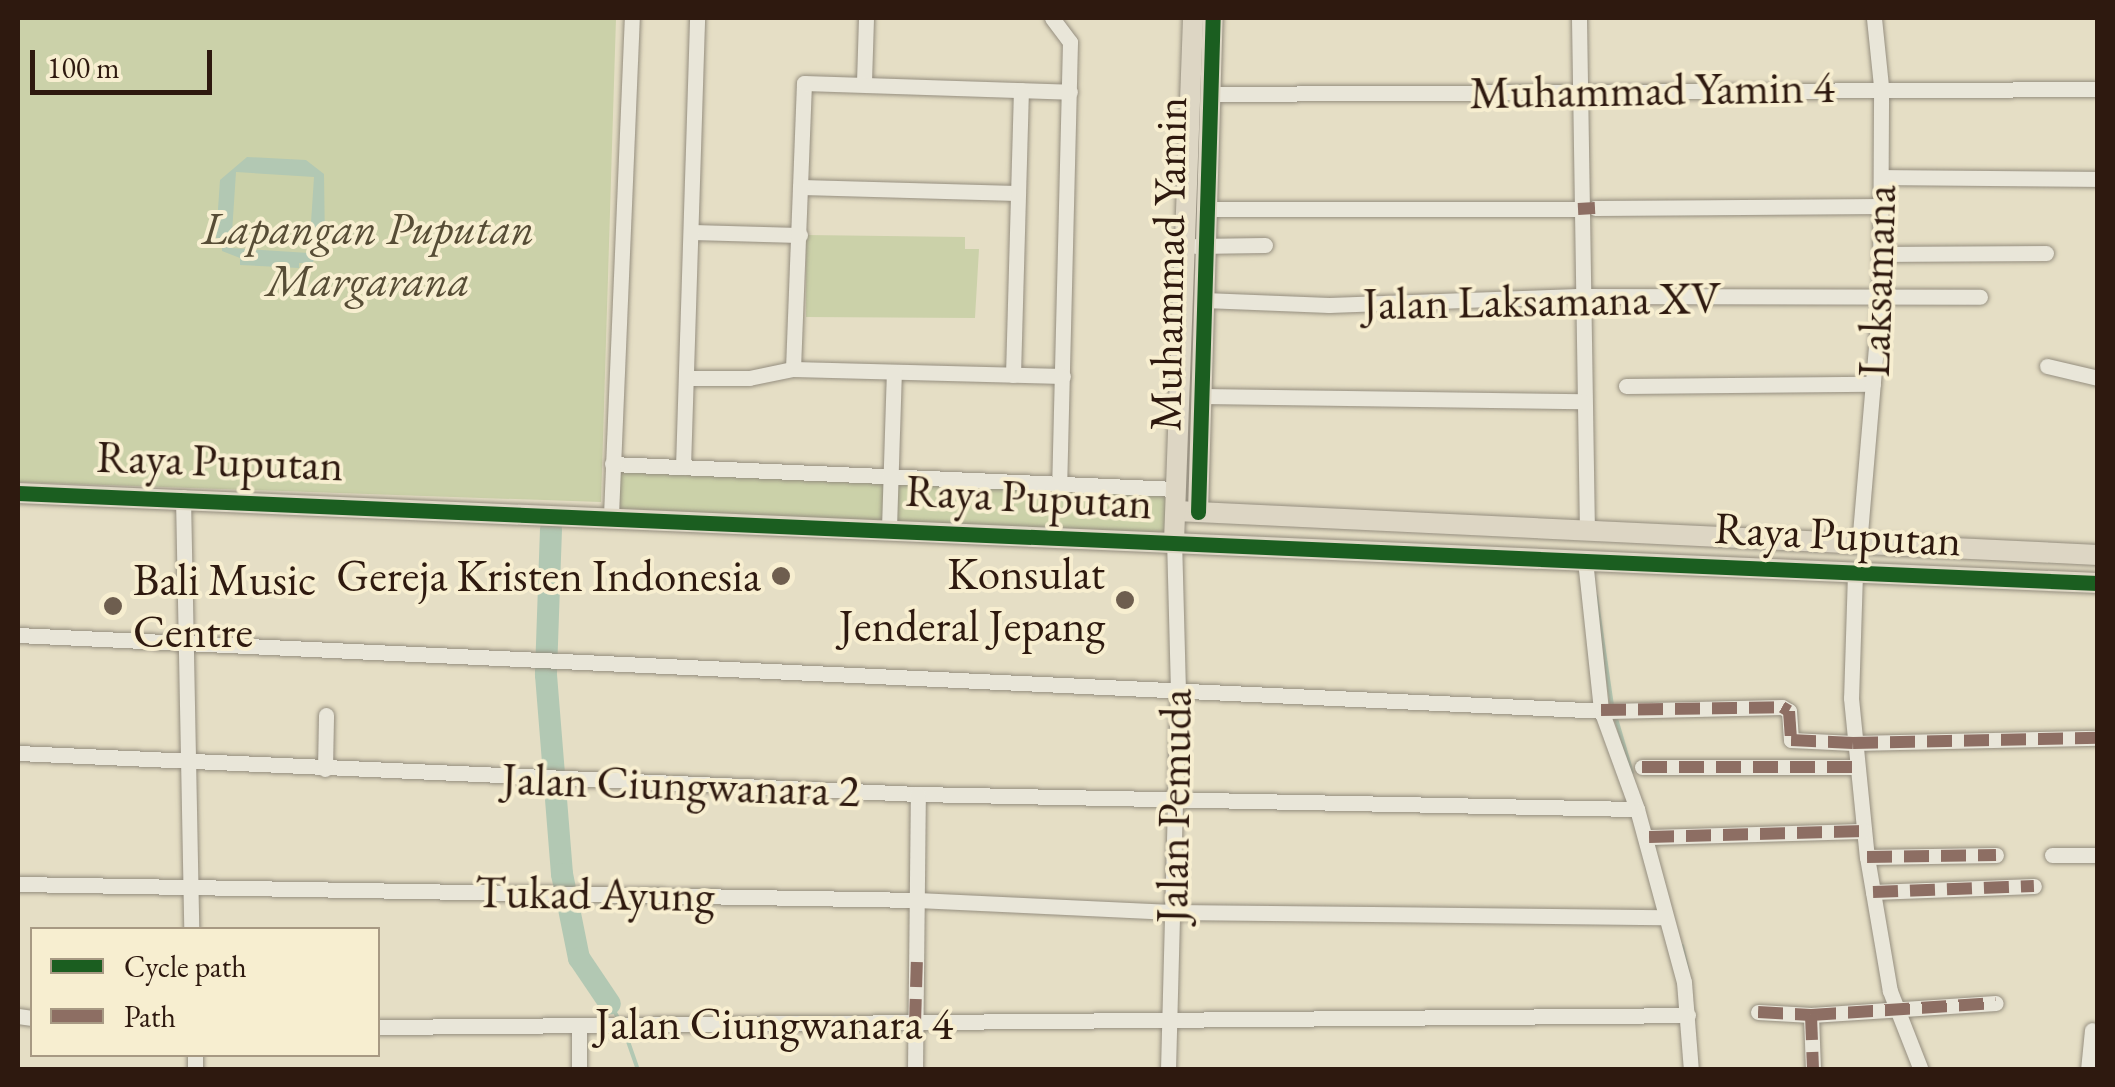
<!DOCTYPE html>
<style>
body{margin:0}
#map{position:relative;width:2115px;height:1087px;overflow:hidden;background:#e5dec5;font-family:"EB Garamond",serif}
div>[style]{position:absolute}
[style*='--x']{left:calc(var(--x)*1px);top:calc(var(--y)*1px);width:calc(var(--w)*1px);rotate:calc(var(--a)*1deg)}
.green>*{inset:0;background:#cbd1a9}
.water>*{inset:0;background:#b2c8b3}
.stream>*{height:4px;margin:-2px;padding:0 2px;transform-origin:2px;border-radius:2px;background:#b2c8b3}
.river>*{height:22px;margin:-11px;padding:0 11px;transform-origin:11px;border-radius:11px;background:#b2c8b3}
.roads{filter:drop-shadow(0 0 2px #958e7f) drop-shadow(0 0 2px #958e7f)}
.minor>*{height:15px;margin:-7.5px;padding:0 7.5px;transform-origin:7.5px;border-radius:7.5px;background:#e9e6d9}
.major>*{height:20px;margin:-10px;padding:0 10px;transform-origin:10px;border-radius:10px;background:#ddd6c4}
.quiet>*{height:12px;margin-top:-6px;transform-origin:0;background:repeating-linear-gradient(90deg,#8d6e63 0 25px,transparent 0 37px)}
.cycleway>*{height:15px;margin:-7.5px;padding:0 7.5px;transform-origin:7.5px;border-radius:7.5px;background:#1b5e20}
.dots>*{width:28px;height:28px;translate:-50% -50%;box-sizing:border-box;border:5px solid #f7eed0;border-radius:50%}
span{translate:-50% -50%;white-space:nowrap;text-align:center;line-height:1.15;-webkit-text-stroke:8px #f7eed0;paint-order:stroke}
.street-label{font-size:45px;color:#2e190f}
.park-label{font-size:45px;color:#574d36;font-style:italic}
.poi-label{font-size:45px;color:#2e190f}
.right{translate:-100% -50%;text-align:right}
.left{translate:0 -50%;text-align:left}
.frame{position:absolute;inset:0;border:20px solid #2e190f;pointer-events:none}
.legend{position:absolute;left:30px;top:927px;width:350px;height:130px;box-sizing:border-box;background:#f7eed0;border:2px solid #a79983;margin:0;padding:12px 18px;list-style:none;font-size:30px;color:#2e190f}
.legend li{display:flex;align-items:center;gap:20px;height:50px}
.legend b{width:50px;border:2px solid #a79983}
.scale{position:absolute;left:30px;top:50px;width:182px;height:45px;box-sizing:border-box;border:5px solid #2e190f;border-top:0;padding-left:12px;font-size:30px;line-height:35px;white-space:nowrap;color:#2e190f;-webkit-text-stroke:8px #f7eed0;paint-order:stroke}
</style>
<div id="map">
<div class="green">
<div style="clip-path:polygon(18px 18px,616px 18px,601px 502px,18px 482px)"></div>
<div style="clip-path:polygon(806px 235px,965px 237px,965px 249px,979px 249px,975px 318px,806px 317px)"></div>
<div style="clip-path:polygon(613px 464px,1173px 490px,1171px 538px,612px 512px)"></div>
</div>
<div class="water">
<div style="clip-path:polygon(evenodd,247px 157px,306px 160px,324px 174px,325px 246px,312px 263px,299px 263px,299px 268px,240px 265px,240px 258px,222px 251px,222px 239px,216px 238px,220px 180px,247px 157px,236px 172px,314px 177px,309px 253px,231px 248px,236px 172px)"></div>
</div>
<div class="stream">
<div style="--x:1596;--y:596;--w:111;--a:81.7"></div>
<div style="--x:1615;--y:715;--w:60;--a:73.7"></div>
<div style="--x:1682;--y:946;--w:26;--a:77"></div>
<div style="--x:610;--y:1004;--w:20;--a:60"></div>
<div style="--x:624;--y:1030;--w:42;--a:70.7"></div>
</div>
<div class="river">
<div style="--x:551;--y:529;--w:146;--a:92"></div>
<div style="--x:546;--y:675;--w:200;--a:85.4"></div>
<div style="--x:562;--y:874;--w:86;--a:78.6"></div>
<div style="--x:579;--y:958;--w:55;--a:56"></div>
</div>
<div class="roads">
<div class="minor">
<div style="--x:1052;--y:18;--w:30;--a:53"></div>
<div style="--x:1070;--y:42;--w:441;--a:91.4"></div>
<div style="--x:1579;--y:18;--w:514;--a:89.11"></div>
<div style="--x:864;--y:82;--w:64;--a:-88.2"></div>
<div style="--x:1209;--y:94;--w:885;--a:-0.32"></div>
<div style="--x:1882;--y:177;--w:216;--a:0.5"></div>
<div style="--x:800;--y:187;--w:218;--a:1.6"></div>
<div style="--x:1595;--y:208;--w:287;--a:-0.4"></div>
<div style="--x:1207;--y:209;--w:371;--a:0"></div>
<div style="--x:691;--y:232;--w:109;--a:1.6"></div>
<div style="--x:1196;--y:246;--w:69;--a:-0.8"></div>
<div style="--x:1880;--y:254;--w:166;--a:-0.3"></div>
<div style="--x:1204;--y:300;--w:125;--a:2.3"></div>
<div style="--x:1329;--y:305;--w:249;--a:-2.1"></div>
<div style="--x:1578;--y:296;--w:402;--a:0.1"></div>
<div style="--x:2047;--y:366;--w:52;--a:13.2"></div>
<div style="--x:793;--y:369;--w:286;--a:-87.8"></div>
<div style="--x:804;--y:83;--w:266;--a:1.9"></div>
<div style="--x:1013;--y:375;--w:285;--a:-88.4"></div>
<div style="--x:686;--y:378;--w:63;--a:0"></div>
<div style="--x:749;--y:378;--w:45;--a:-11.6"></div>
<div style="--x:793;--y:369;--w:270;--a:1.5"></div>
<div style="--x:1626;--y:386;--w:247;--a:-0.5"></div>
<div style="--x:1202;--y:396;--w:380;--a:0.8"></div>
<div style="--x:612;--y:464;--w:565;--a:2.54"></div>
<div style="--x:683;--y:467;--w:449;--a:-88.2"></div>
<div style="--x:183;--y:497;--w:433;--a:88.9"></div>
<div style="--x:611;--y:515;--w:497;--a:-87.6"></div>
<div style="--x:889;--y:528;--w:155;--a:-88.2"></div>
<div style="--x:1859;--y:545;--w:248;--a:-85.1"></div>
<div style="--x:1880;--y:298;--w:212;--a:-89.7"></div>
<div style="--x:1881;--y:86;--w:68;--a:-95.9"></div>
<div style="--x:1585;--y:560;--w:151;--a:83.9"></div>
<div style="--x:1601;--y:710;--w:105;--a:70"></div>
<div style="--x:1637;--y:809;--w:179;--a:74.8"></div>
<div style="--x:1684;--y:982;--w:88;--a:85.5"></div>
<div style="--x:1855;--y:573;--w:125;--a:91.8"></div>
<div style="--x:1851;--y:698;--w:160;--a:84.3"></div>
<div style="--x:1867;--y:857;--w:136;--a:80.3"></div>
<div style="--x:1890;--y:991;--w:85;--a:68.6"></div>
<div style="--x:18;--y:635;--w:1592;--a:2.74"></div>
<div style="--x:1608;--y:711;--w:174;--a:-1.3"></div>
<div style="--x:1782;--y:707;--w:8;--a:30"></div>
<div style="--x:1789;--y:711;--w:29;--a:86"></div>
<div style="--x:1791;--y:740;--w:62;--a:2.8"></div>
<div style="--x:1853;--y:743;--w:245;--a:-1.2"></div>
<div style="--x:18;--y:753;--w:901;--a:2.61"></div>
<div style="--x:918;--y:794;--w:719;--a:1.2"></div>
<div style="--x:1642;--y:767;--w:213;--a:0"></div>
<div style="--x:325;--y:769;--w:54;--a:-88.9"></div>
<div style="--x:1649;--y:837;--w:215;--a:-1.6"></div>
<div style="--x:2052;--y:855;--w:46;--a:0"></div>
<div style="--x:1867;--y:857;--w:129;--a:-0.9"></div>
<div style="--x:18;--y:884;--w:899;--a:1.02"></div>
<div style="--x:917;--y:900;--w:255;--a:2.7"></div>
<div style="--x:1172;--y:912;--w:491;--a:0.6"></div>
<div style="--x:1873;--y:892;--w:161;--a:-2.1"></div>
<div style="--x:1758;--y:1012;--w:53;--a:3.2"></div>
<div style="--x:1811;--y:1015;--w:185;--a:-3.7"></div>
<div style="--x:1811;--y:1015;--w:55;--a:87.9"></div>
<div style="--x:18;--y:1016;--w:14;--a:8"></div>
<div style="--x:579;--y:1025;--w:45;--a:90"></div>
<div style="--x:378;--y:1027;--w:1310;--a:-0.52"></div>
<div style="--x:195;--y:1054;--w:16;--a:90"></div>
<div style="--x:915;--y:1070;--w:276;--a:-89.4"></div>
<div style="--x:1168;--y:1070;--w:379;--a:-88.5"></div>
<div style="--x:1178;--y:691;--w:149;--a:-91.5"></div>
<div style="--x:2088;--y:1070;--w:40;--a:-84.3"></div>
</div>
<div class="major">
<div style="--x:18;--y:493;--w:2082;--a:2.48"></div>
<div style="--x:1176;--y:511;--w:923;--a:2.73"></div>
<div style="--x:1198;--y:512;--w:494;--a:-88.3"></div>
<div style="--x:1174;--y:542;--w:524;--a:-87.92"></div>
</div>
</div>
<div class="quiet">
<div style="--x:1578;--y:209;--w:17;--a:-3"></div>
<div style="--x:1601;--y:710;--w:181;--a:-0.9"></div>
<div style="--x:1782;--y:707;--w:8;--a:30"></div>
<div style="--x:1789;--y:711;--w:29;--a:86"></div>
<div style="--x:1791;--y:740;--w:62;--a:2.8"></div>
<div style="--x:1853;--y:743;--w:245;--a:-1.2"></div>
<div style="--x:1642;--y:767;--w:213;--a:0"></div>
<div style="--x:1649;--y:837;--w:215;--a:-1.6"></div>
<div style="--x:1867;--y:857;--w:129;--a:-0.9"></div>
<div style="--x:1873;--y:892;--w:161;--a:-2.1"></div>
<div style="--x:1758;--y:1012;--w:53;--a:3.2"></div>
<div style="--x:1811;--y:1015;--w:185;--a:-3.7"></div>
<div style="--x:1811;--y:1015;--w:55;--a:87.9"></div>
<div style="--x:915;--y:1024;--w:69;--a:-88.3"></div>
</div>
<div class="cycleway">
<div style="--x:18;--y:493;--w:2082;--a:2.48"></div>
<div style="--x:1198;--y:512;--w:494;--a:-88.3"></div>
</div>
<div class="dots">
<div style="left:781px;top:576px;background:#6e5e4f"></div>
<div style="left:1125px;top:600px;background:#6e5e4f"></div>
<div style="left:113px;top:606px;background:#6e5e4f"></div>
</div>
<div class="street-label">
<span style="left:1652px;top:90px;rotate:-1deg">Muhammad Yamin 4</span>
<span style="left:1168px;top:264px;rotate:-89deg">Muhammad Yamin</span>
<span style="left:1877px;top:281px;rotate:-88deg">Laksamana</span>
<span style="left:1542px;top:301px;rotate:-1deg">Jalan Laksamana XV</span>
<span style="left:220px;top:461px;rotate:2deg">Raya Puputan</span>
<span style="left:1029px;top:497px;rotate:3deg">Raya Puputan</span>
<span style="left:1838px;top:534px;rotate:3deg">Raya Puputan</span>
<span style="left:681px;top:785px;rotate:2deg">Jalan Ciungwanara 2</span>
<span style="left:1174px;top:806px;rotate:-89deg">Jalan Pemuda</span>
<span style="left:595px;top:894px;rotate:1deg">Tukad Ayung</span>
<span style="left:774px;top:1024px">Jalan Ciungwanara 4</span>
</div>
<div class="park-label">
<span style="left:368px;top:255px">Lapangan Puputan<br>Margarana</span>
</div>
<div class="poi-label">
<span class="right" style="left:1105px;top:600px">Konsulat<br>Jenderal Jepang</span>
<span class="right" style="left:761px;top:576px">Gereja Kristen Indonesia</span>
<span class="left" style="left:133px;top:606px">Bali Music<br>Centre</span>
</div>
<div class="frame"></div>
<ul class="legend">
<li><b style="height:12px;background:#1b5e20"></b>Cycle path</li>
<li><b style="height:12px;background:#8d6e63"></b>Path</li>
</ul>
<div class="scale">100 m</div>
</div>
